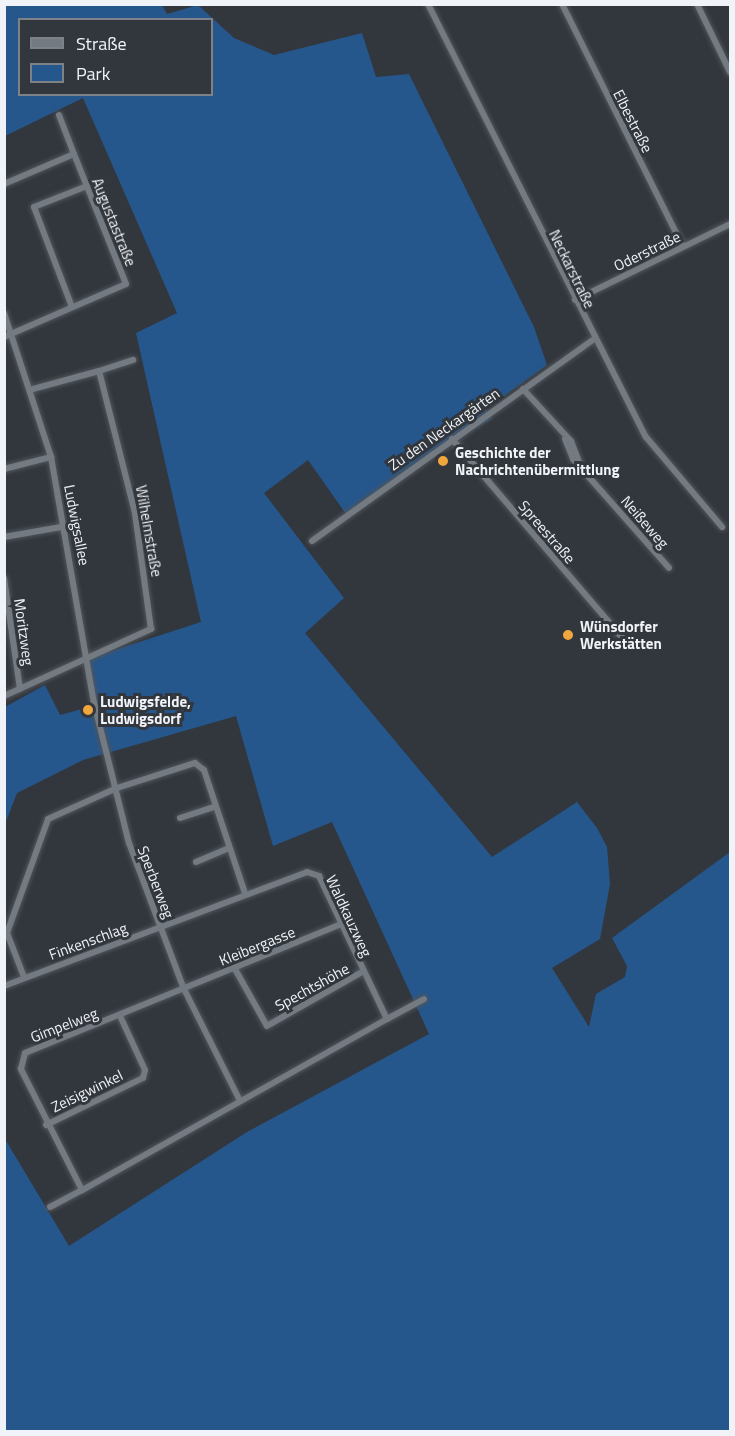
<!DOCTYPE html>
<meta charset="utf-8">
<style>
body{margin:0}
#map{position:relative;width:735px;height:1436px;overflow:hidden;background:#32373d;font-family:"Titillium Web",sans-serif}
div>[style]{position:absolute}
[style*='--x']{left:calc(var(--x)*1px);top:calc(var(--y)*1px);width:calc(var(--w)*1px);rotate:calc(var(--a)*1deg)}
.green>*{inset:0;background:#25578d}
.roads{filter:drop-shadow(0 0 2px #51555b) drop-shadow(0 0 2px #51555b)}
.minor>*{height:6px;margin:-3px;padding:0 3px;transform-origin:3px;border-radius:3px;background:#747a81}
.dots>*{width:16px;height:16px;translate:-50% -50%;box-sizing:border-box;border:3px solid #32373d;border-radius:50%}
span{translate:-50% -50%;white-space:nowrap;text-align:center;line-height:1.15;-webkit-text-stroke:6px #32373d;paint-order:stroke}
.street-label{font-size:15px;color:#f0f3f7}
.poi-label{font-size:15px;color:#f0f3f7;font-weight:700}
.left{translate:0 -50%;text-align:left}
.frame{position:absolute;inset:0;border:6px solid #f0f3f7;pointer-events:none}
.legend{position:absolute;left:18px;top:18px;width:195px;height:78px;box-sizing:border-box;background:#32373d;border:2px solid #7e8287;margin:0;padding:8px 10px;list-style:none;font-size:18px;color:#f0f3f7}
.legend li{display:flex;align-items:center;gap:12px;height:30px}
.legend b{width:30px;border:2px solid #7e8287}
</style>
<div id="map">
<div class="green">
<div style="clip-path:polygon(evenodd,5px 5px,162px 5px,167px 14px,198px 5px,234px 38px,274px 55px,362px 33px,376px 77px,409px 74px,534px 327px,547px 365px,486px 409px,492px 419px,415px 463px,346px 514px,308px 460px,264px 493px,344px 598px,305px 633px,492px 857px,577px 802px,597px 828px,607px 847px,610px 884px,600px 939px,552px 968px,589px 1027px,596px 994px,625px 977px,627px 966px,612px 938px,730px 852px,730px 1431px,5px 1431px,5px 1139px,69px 1246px,247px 1132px,429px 1034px,332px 822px,273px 846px,236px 716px,83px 760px,17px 793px,5px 824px,5px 707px,45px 685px,60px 715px,97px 705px,87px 659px,201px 622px,136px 333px,177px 313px,83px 98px,5px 136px,5px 5px,20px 20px,212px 20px,212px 94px,20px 94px,20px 20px)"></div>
</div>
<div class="roads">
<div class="minor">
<div style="--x:428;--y:4;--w:485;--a:63.3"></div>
<div style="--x:646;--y:437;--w:118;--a:49.8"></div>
<div style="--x:562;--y:4;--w:271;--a:63.5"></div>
<div style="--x:697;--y:4;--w:76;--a:64.1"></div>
<div style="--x:59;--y:115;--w:42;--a:69"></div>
<div style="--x:4;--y:184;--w:76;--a:-23.2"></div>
<div style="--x:74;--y:154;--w:140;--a:68.2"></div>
<div style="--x:126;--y:284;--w:133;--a:156.5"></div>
<div style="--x:575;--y:300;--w:173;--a:-26.1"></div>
<div style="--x:72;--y:307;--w:107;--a:-110.8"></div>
<div style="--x:34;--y:207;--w:57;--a:-21.6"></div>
<div style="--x:4;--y:313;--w:151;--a:71.9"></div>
<div style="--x:51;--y:457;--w:250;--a:80.1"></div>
<div style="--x:94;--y:703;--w:144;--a:76"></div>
<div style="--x:129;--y:843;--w:156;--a:69.4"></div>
<div style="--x:184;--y:989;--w:125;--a:63.4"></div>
<div style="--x:99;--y:371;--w:36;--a:-18"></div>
<div style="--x:523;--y:389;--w:71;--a:47.3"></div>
<div style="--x:571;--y:441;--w:25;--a:69"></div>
<div style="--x:452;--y:439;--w:265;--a:49.4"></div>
<div style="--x:565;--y:439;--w:22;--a:68"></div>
<div style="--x:573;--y:459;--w:145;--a:48.6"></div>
<div style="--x:4;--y:469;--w:49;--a:-14.3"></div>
<div style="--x:4;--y:537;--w:64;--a:-9.9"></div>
<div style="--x:312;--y:541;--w:345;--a:-35.6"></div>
<div style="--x:4;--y:578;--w:112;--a:81.8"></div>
<div style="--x:4;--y:696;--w:162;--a:-24.5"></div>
<div style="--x:151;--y:629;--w:117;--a:-97.9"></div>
<div style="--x:135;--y:513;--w:146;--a:-104.2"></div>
<div style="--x:99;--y:371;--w:68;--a:164.7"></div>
<div style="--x:180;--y:818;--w:36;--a:-18"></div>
<div style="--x:196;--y:862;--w:34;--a:-23"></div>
<div style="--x:235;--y:969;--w:65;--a:60.7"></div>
<div style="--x:267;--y:1026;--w:109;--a:-29.6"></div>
<div style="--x:24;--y:977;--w:47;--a:-111.1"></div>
<div style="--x:7;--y:933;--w:121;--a:-70.2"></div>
<div style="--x:48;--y:819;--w:76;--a:-24.2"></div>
<div style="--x:117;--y:788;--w:82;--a:-17.8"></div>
<div style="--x:195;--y:763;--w:11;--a:38"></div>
<div style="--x:204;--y:770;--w:130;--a:71.6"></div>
<div style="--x:4;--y:986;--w:324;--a:-20.6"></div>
<div style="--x:307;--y:872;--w:13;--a:18"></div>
<div style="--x:319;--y:876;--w:158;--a:64.6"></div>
<div style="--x:387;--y:1019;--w:350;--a:150.7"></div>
<div style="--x:82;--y:1190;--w:136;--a:-116.8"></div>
<div style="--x:21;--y:1069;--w:16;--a:-76"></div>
<div style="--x:25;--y:1053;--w:339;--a:-22.2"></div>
<div style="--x:387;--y:1019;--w:42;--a:-28.4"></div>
<div style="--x:46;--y:1125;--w:108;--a:-25.9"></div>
<div style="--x:143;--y:1078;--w:8;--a:-76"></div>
<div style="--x:145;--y:1070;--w:60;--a:-114.8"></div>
<div style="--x:50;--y:1207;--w:36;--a:-28"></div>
</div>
</div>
<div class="dots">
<div style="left:443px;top:461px;background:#efa73d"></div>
<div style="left:568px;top:635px;background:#efa73d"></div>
<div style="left:88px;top:710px;background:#efa73d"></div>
</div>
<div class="street-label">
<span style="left:633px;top:121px;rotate:63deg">Elbestraße</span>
<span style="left:114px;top:222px;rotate:68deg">Augustastraße</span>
<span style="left:647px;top:251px;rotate:-26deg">Oderstraße</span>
<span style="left:572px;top:269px;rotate:64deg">Neckarstraße</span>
<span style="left:444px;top:429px;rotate:-35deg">Zu den Neckargärten</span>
<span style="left:645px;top:522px;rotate:49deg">Neißeweg</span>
<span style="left:77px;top:525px;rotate:79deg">Ludwigsallee</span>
<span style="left:149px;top:531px;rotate:80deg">Wilhelmstraße</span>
<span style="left:547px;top:532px;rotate:49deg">Spreestraße</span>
<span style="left:24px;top:632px;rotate:82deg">Moritzweg</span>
<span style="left:156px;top:882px;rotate:69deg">Sperberweg</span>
<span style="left:349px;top:916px;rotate:65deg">Waldkauzweg</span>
<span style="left:88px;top:941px;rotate:-20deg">Finkenschlag</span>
<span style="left:257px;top:946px;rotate:-22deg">Kleibergasse</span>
<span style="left:312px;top:987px;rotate:-29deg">Spechtshöhe</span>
<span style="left:64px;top:1025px;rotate:-21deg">Gimpelweg</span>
<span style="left:87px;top:1091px;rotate:-26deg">Zeisigwinkel</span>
</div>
<div class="poi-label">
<span class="left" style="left:455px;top:461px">Geschichte der<br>Nachrichtenübermittlung</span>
<span class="left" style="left:580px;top:635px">Wünsdorfer<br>Werkstätten</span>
<span class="left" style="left:100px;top:710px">Ludwigsfelde,<br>Ludwigsdorf</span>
</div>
<div class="frame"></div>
<ul class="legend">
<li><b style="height:8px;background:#747a81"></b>Straße</li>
<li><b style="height:16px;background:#25578d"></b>Park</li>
</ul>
</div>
